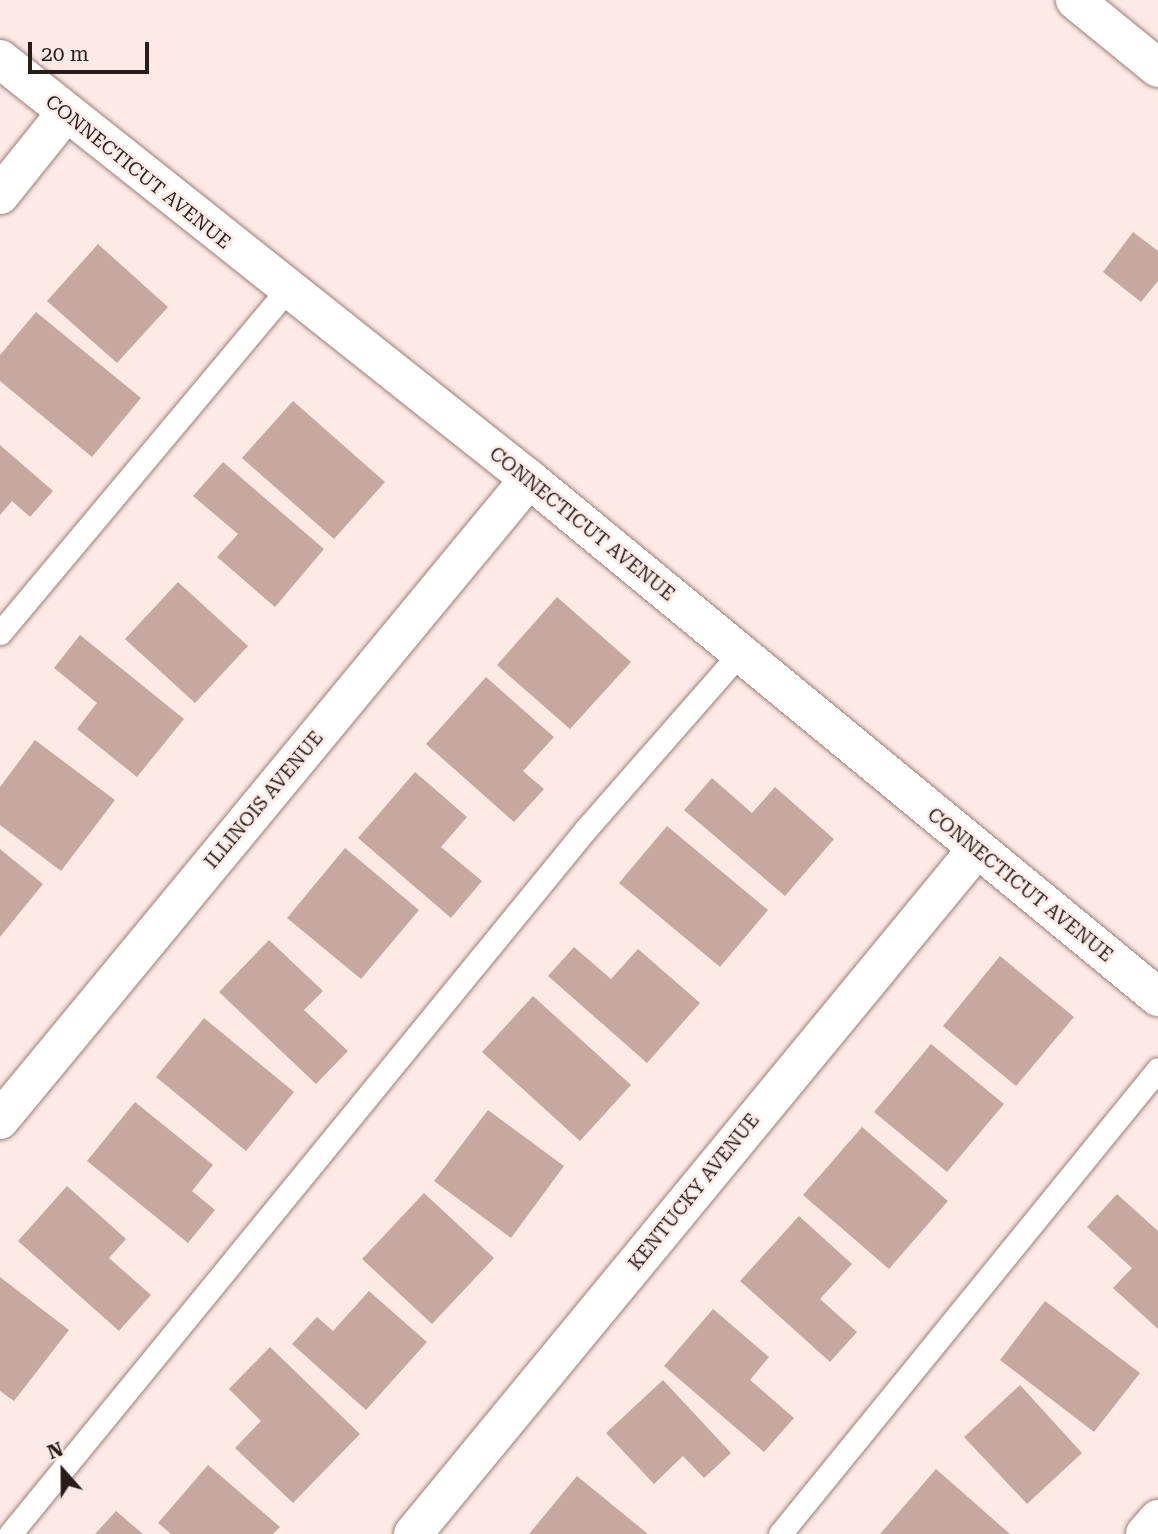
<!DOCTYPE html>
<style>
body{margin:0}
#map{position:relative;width:1158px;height:1534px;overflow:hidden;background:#feeae5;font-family:"Roboto Serif",serif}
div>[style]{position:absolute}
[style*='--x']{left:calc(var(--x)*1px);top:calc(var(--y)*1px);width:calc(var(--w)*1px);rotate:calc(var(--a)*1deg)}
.building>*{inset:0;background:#c7a8a1}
.roads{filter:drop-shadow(0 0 2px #9c7f78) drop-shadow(0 0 2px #9c7f78)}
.service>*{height:23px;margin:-11.5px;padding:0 11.5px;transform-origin:11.5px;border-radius:11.5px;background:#fff}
.minor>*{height:38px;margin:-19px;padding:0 19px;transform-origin:19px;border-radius:19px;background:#fff}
.tertiary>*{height:38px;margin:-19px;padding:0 19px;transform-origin:19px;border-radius:19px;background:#fff}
span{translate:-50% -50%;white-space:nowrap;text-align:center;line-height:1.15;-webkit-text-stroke:5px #feeae5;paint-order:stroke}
.street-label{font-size:19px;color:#281d1a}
.north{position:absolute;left:28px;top:1436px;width:70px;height:70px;-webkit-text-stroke:5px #feeae5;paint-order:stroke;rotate:339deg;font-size:19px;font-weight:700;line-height:28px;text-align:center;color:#281d1a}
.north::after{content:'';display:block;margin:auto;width:24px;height:32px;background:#281d1a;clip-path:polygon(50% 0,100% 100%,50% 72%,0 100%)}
.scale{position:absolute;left:28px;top:42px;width:121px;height:32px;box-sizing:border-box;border:4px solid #281d1a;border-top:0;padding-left:9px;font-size:21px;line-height:24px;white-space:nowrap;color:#281d1a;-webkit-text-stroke:5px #feeae5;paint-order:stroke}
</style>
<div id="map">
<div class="building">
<div style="clip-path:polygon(1133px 232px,1158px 251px,1158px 281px,1141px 302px,1103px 272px)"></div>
<div style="clip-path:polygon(98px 244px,168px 307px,117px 363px,47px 301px)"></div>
<div style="clip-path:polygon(36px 312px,141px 398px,92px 457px,0 381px,0 355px)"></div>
<div style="clip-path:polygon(293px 401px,385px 482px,334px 539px,242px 458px)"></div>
<div style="clip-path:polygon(0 445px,53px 491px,30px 517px,12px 501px,0 515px)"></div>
<div style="clip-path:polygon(223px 462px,324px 549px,275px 607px,217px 557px,238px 534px,193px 496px)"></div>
<div style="clip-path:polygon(178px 582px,248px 646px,195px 703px,125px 639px)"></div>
<div style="clip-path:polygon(557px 597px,631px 662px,570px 729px,497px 665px)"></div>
<div style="clip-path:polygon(80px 635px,184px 719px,137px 777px,77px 729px,97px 703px,54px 668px)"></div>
<div style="clip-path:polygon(486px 677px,554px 737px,523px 771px,544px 789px,514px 822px,426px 744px)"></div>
<div style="clip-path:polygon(35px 740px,115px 800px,61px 871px,0 825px,0 787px)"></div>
<div style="clip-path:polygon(415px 772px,467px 817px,441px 847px,482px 881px,451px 918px,358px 838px)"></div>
<div style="clip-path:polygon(712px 778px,752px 813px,775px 787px,834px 839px,785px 896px,684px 810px)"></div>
<div style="clip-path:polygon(667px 826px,768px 910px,720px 967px,619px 883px)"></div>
<div style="clip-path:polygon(345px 848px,419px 910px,361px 979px,287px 918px)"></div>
<div style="clip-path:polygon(0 849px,43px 884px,0 937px)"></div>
<div style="clip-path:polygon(269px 940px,323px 991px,304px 1010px,348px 1051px,316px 1084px,219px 992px)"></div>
<div style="clip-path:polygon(574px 947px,611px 979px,638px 949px,700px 1003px,647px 1063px,548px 976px)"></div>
<div style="clip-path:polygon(1000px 956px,1074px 1017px,1016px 1086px,943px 1026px)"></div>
<div style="clip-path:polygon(533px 996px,631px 1085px,580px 1141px,482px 1052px)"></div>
<div style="clip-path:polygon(204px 1018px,294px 1092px,246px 1151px,156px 1077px)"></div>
<div style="clip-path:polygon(931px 1044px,1004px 1104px,947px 1172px,874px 1112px)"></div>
<div style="clip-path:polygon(135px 1102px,213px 1165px,192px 1191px,215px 1210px,188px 1243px,87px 1161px)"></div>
<div style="clip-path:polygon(488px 1110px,564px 1166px,511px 1238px,434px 1181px)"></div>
<div style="clip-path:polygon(862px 1127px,948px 1201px,889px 1269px,803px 1195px)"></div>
<div style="clip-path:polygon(67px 1186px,126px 1239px,109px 1258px,151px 1295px,119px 1331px,18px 1241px)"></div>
<div style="clip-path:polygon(424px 1193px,494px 1258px,432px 1324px,362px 1259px)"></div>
<div style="clip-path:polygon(1117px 1194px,1158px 1231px,1158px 1329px,1113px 1288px,1132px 1268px,1087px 1227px)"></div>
<div style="clip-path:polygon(799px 1216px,852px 1264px,820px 1299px,857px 1332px,830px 1362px,740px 1281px)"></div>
<div style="clip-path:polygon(0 1277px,69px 1330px,14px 1401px,0 1391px)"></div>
<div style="clip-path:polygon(369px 1291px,427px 1342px,366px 1410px,292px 1344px,317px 1317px,333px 1331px)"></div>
<div style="clip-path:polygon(1045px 1301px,1140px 1373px,1094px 1432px,1000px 1360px)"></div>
<div style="clip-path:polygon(713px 1309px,769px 1357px,750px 1380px,794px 1418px,764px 1452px,664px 1366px)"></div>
<div style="clip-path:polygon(270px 1347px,360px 1434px,293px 1503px,235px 1448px,261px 1421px,229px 1389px)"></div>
<div style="clip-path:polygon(663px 1380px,731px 1453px,704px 1478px,683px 1456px,654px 1484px,606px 1433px)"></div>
<div style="clip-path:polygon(1020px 1385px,1082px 1453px,1027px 1504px,964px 1437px)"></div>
<div style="clip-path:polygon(208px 1465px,280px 1527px,273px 1534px,171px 1534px,158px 1523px)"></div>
<div style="clip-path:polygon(936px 1469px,1010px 1534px,880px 1534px)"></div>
<div style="clip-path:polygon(577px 1476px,648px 1534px,529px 1534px)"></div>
<div style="clip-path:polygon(116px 1511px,143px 1534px,95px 1534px)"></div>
</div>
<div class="roads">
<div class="service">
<div style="--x:0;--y:633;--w:447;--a:-50.1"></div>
<div style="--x:10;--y:1534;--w:910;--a:-50.75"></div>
<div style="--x:586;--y:829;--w:232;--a:-48.8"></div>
<div style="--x:780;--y:1534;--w:599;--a:-50.89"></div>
</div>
<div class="minor">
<div style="--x:1075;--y:0;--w:107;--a:39.3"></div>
<div style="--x:0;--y:195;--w:102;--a:-51.3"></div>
<div style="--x:0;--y:1120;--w:831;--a:-50.47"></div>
<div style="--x:413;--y:1534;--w:886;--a:-50.54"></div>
<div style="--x:1145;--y:1534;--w:20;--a:-49"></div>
</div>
<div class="tertiary">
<div style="--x:0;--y:59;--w:675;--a:38.45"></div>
<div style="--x:529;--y:479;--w:815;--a:39.47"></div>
</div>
</div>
<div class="street-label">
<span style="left:138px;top:172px;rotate:39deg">CONNECTICUT AVENUE</span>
<span style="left:582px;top:524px;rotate:39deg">CONNECTICUT AVENUE</span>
<span style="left:264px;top:800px;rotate:-50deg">ILLINOIS AVENUE</span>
<span style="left:1020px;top:885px;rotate:39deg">CONNECTICUT AVENUE</span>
<span style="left:694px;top:1192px;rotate:-51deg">KENTUCKY AVENUE</span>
</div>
<div class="north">N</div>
<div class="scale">20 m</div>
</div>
